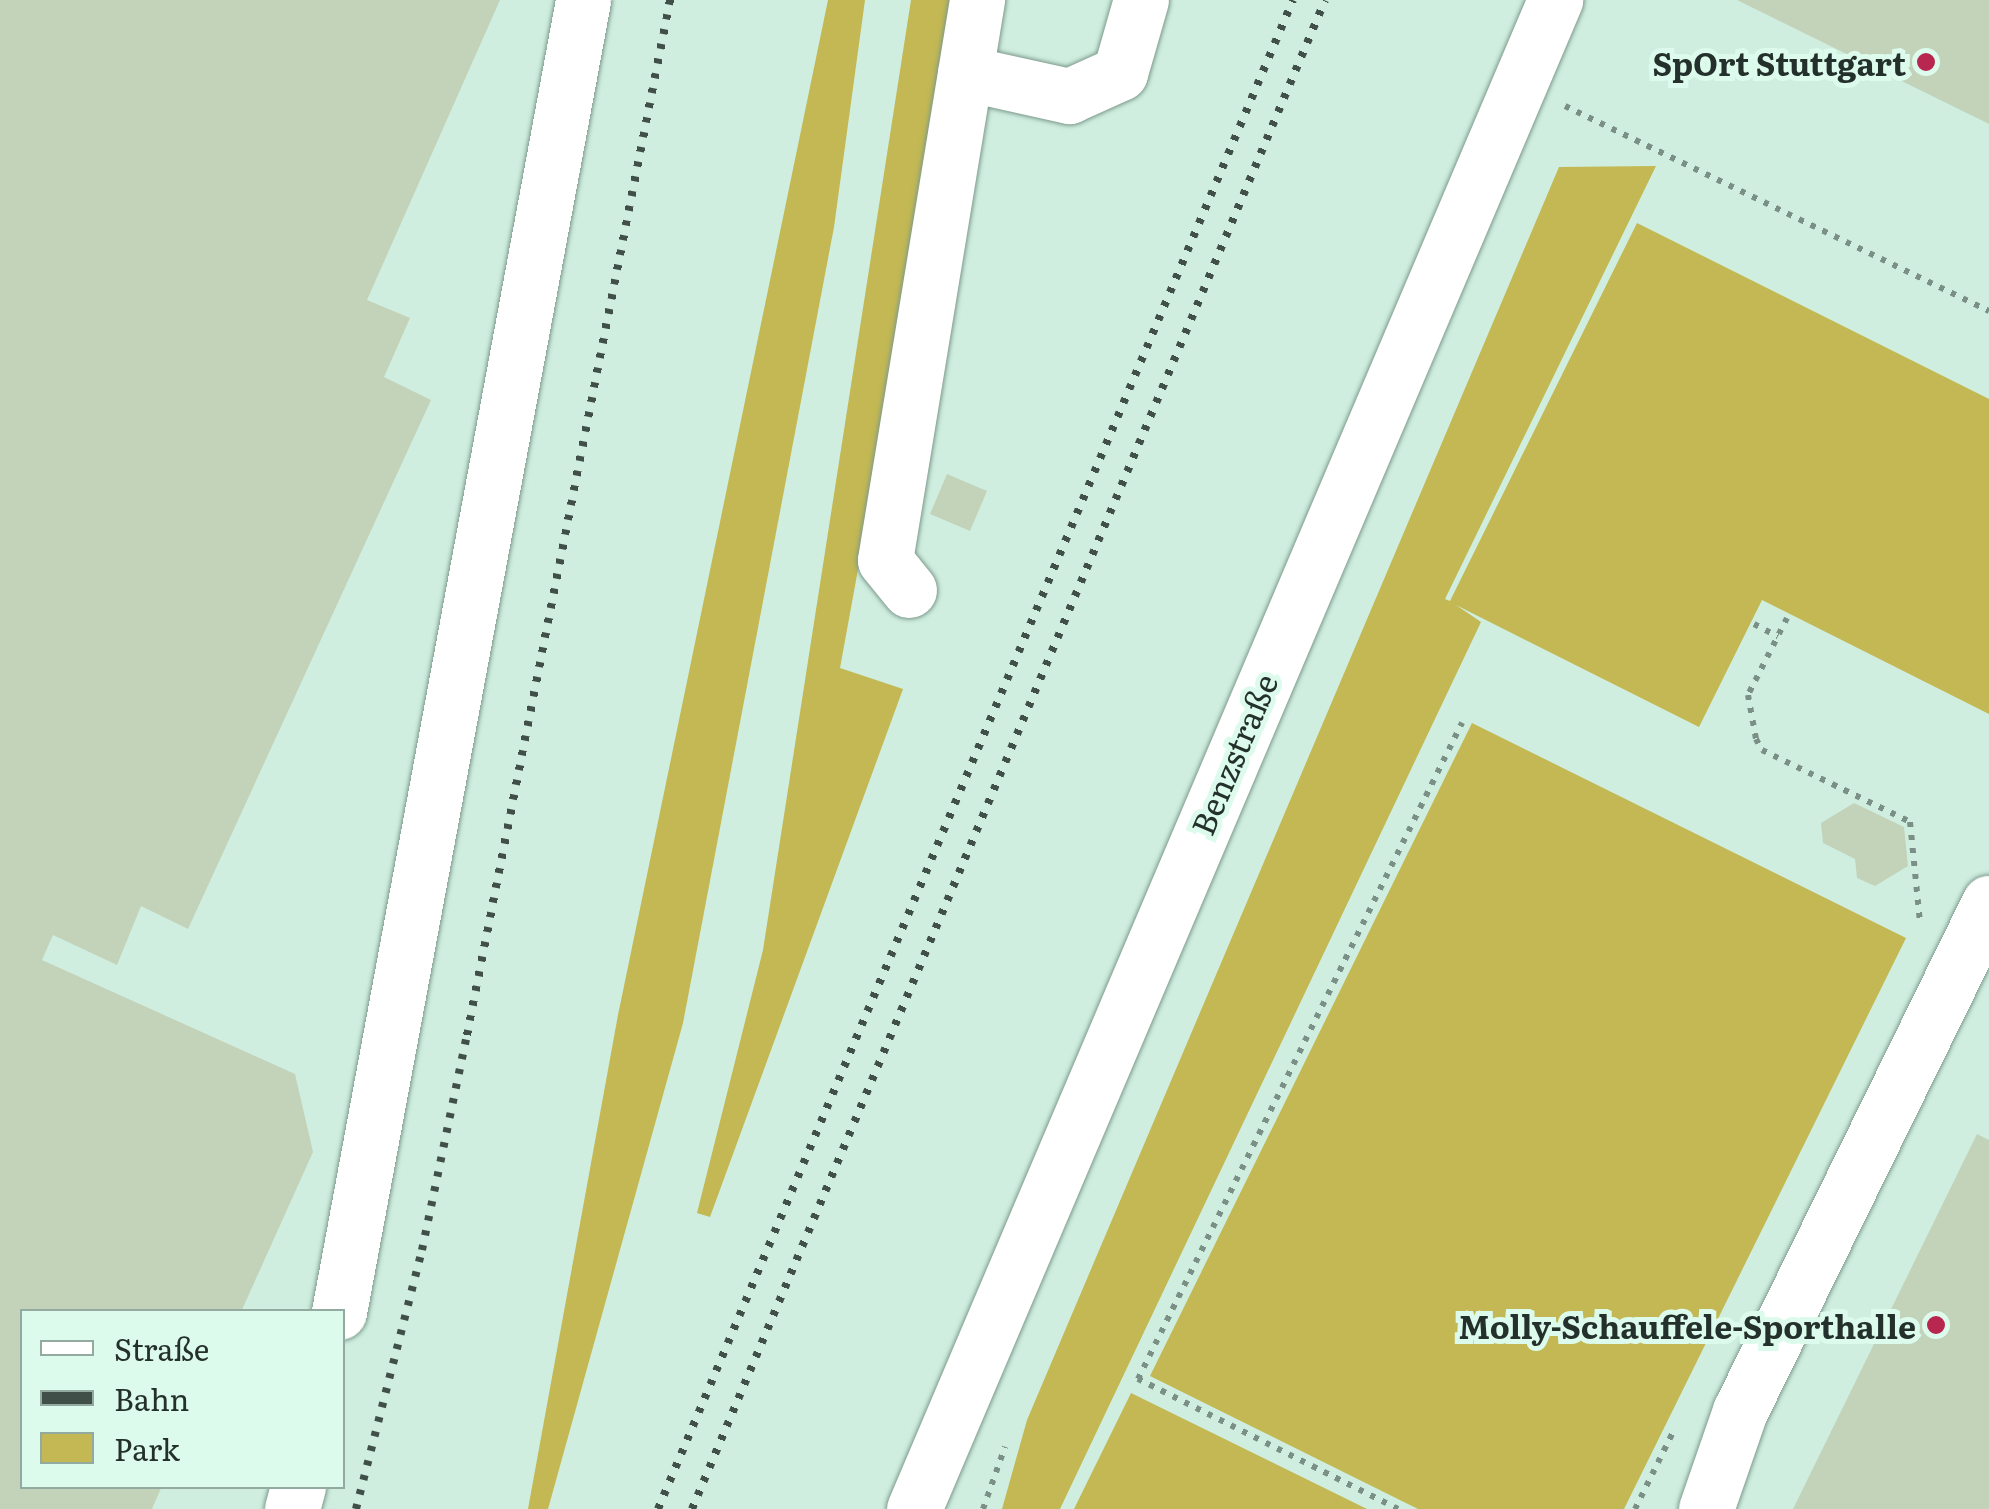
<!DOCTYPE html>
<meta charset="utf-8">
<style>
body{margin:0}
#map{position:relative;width:1989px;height:1509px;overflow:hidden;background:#cfeedf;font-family:Literata,serif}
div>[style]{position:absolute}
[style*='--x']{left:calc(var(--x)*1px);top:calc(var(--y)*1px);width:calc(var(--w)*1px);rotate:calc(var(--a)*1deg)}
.green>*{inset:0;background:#c3b853}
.building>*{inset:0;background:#c3d3ba}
.path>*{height:6px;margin-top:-3px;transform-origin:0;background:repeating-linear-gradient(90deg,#7a9086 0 5px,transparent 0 13px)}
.roads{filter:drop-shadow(0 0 2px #7d9a8c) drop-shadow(0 0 2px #7d9a8c)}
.minor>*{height:55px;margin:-27.5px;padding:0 27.5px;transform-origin:27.5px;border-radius:27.5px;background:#fff}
.major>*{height:55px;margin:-27.5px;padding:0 27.5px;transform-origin:27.5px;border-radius:27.5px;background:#fff}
.rail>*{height:8px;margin-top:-4px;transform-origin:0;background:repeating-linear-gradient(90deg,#404f48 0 5px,transparent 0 15px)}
.dots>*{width:28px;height:28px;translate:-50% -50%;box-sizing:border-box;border:5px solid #dcfbec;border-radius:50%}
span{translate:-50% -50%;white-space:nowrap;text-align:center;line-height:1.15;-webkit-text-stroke:10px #dcfbec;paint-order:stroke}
.poi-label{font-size:32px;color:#24302b;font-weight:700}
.right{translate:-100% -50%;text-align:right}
.street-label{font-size:32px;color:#24302b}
.legend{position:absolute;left:20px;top:1309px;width:325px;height:180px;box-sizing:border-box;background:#dcfbec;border:2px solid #92aa9f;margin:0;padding:12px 18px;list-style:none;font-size:30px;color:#24302b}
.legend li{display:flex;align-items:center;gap:20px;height:50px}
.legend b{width:50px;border:2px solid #92aa9f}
</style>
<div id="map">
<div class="green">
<div style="clip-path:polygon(828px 0,865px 0,834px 227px,683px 1023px,548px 1509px,528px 1509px,618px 1015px)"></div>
<div style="clip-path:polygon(911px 0,962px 0,840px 668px,903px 689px,710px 1217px,697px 1213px,763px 950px)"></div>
<div style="clip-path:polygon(1656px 166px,1445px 599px,1450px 601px,1637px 223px,1989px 399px,1989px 714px,1762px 600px,1699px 727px,1456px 605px,1481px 622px,1060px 1509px,1002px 1509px,1027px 1420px,1559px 167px)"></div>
<div style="clip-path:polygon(1472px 723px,1906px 938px,1624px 1509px,1418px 1509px,1150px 1376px)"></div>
<div style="clip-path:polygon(1131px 1393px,1367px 1509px,1074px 1509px)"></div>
</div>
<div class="building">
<div style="clip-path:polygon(0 0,500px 0,367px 300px,410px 318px,384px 377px,431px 400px,188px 929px,141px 906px,117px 965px,53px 935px,42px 960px,295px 1074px,313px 1152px,241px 1312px,22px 1312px,22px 1486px,162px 1486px,152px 1509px,0 1509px)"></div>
<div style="clip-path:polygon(1737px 0,1989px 0,1989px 124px)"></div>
<div style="clip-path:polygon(947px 474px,987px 491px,970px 531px,930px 514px)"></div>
<div style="clip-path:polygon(1854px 803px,1904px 827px,1908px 866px,1875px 886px,1857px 878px,1855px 859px,1823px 843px,1821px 823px)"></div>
<div style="clip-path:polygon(1977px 1134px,1989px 1140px,1989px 1509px,1793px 1509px)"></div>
</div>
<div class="path">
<div style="--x:1565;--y:106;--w:471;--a:25.8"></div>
<div style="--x:1787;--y:618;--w:86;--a:116.9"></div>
<div style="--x:1748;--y:695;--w:45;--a:79.7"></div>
<div style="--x:1756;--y:739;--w:13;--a:61"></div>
<div style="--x:1762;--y:750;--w:165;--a:25.9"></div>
<div style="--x:1910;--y:822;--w:101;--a:84.3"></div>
<div style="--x:1754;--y:624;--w:27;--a:28"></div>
<div style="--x:983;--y:1509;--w:66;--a:-70.5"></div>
<div style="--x:1398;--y:1509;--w:291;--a:-153.4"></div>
<div style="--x:1138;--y:1379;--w:732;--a:-63.72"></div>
<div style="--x:1635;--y:1509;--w:84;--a:-63.7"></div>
</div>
<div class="roads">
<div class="minor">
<div style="--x:965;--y:73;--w:107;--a:12.5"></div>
<div style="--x:1069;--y:96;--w:56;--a:-24.3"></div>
<div style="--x:1120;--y:73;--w:76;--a:-74"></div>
<div style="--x:909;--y:590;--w:38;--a:-129"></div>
<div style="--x:885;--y:560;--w:568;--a:-80.67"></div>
<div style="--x:339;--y:1312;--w:1334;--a:-79.46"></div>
<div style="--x:292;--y:1509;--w:24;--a:-75"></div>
<div style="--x:1706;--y:1509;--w:104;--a:-70.9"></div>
<div style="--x:1740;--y:1411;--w:566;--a:-63.89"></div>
</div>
<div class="major">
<div style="--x:914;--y:1509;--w:1640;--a:-66.98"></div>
</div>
</div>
<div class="rail">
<div style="--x:356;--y:1509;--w:267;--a:-75.7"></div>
<div style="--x:422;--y:1250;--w:220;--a:-78.2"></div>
<div style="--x:467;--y:1035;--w:1055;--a:-78.9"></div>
<div style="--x:658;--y:1509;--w:1637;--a:-67.18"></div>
<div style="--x:692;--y:1509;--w:1636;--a:-67.24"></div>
</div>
<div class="dots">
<div style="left:1926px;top:62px;background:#b7274f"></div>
<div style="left:1936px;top:1325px;background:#b7274f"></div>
</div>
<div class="poi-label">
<span class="right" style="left:1906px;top:62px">SpOrt Stuttgart</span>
<span class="right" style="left:1916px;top:1325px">Molly-Schauffele-Sporthalle</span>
</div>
<div class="street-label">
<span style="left:1233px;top:754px;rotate:-67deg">Benzstraße</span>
</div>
<ul class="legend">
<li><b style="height:12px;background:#fff"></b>Straße</li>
<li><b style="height:12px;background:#404f48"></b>Bahn</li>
<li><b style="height:28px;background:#c3b853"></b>Park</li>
</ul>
</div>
